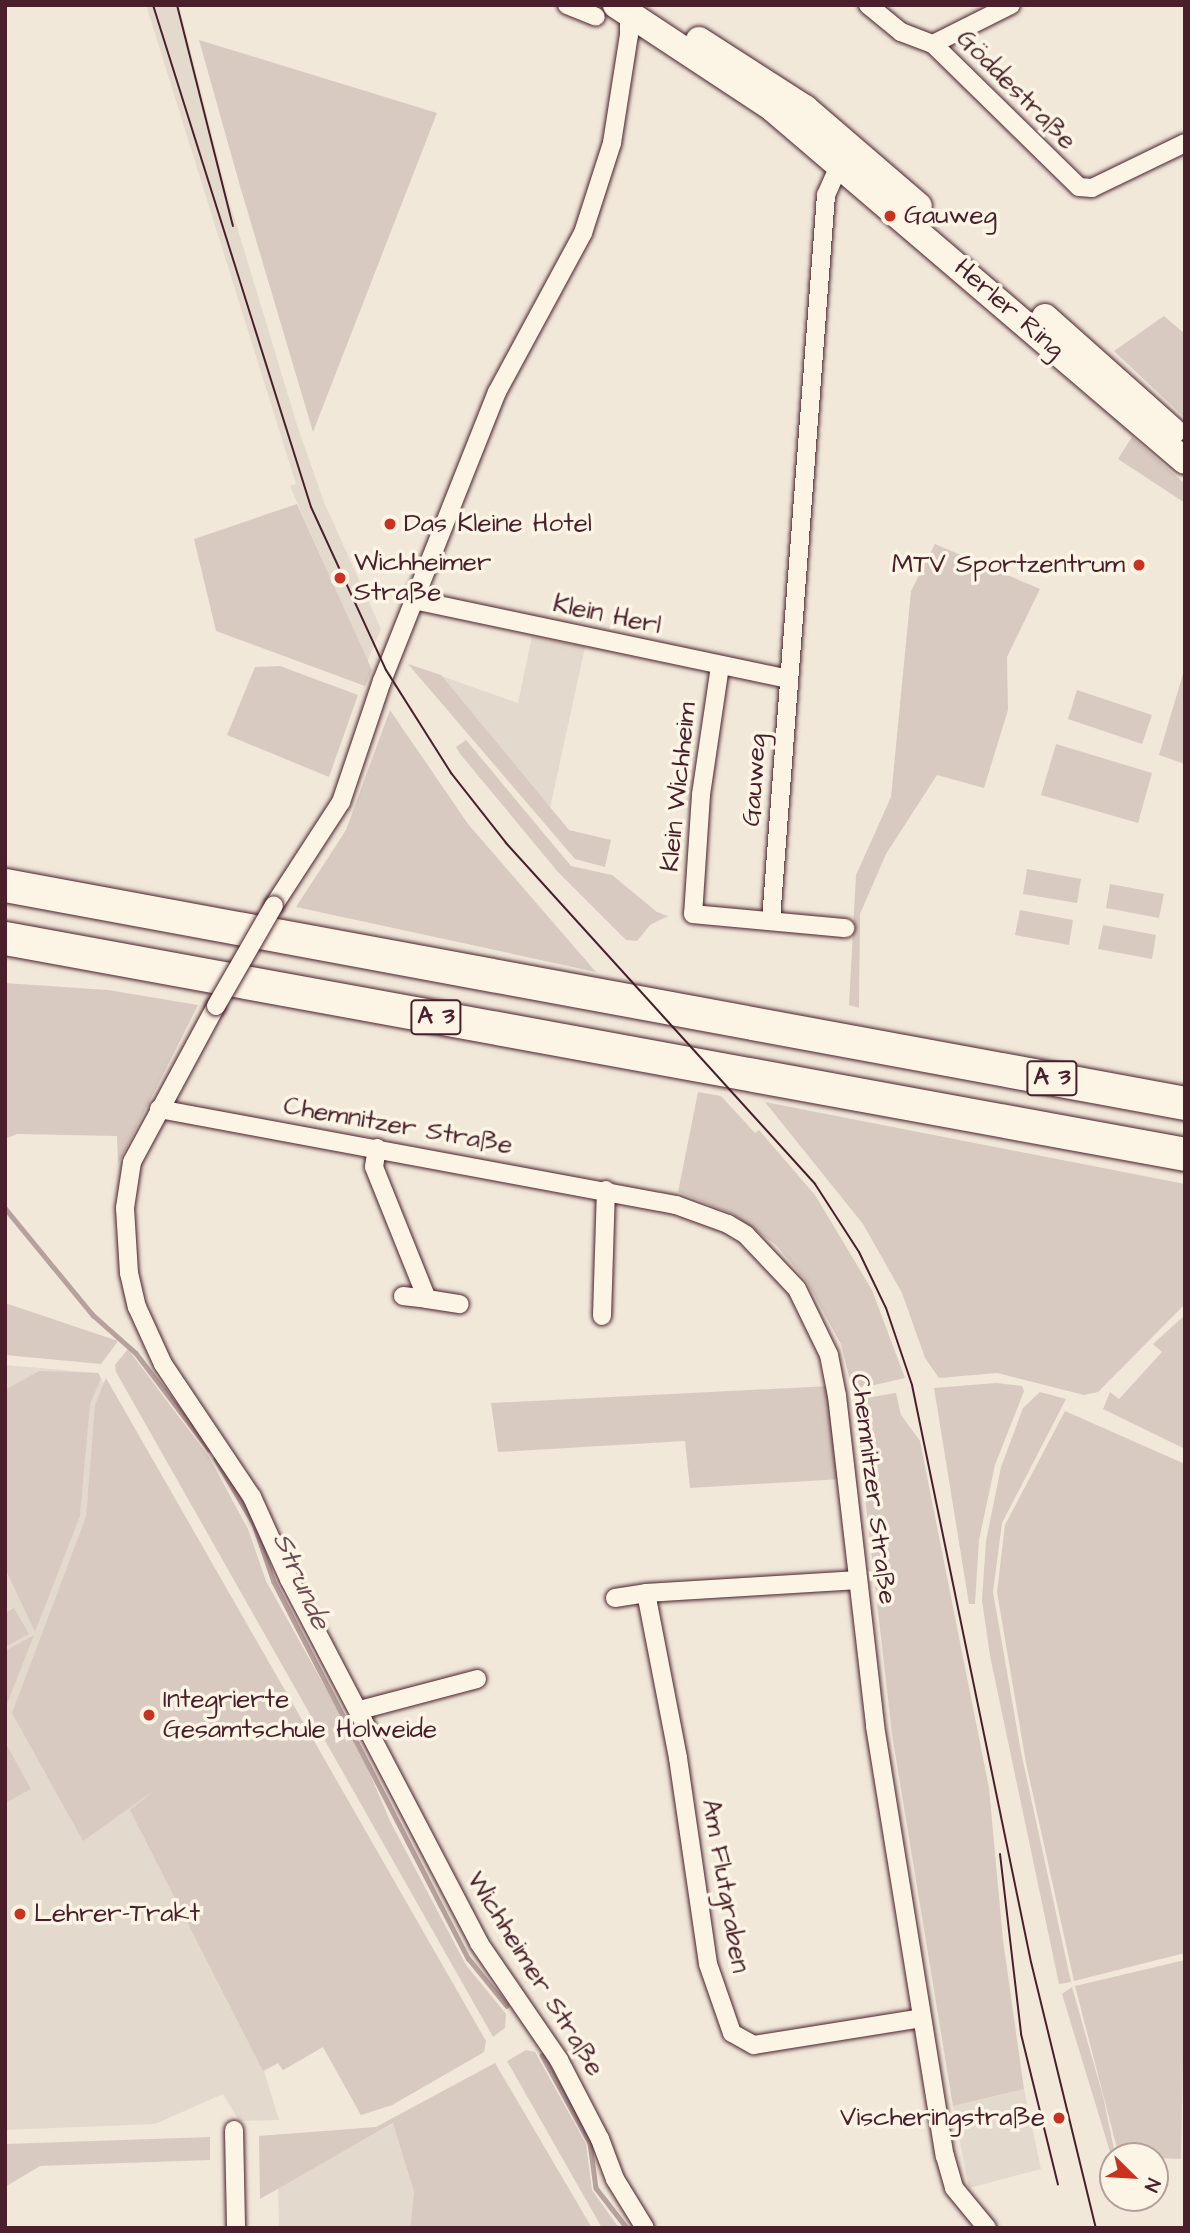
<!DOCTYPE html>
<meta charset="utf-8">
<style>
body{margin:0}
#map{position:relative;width:1190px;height:2233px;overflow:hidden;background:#f1e8da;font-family:"Architects Daughter",sans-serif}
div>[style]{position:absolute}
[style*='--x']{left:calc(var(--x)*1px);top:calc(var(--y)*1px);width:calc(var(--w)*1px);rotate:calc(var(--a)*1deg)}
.built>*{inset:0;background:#e4d9cd}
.green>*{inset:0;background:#d8cac0}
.stream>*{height:4.5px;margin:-2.25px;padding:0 2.25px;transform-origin:2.25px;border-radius:2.25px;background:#b6a19c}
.roads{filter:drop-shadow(0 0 2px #4a1f2b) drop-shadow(0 0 2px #4a1f2b)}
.street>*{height:18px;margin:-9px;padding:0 9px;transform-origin:9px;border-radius:9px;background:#fcf5e5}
.secondary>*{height:26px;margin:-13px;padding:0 13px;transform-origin:13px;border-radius:13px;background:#fcf5e5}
.highway>*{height:33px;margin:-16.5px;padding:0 16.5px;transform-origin:16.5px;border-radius:16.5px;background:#fcf5e5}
.tram>*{height:2px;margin:-1px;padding:0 1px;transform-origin:1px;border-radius:1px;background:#4a1f2b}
.bridges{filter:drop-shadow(0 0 2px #4a1f2b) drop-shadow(0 0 2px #4a1f2b)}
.street-bridge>*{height:18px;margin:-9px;padding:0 9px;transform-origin:9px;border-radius:9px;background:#fcf5e5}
.dots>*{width:19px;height:19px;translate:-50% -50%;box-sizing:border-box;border:4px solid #fcf5e5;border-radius:50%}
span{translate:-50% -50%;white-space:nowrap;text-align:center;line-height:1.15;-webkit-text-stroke:7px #fcf5e5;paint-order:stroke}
.shield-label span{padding:2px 5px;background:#fcf5e5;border:2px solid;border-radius:5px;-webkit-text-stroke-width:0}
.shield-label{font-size:24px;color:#4a1f2b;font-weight:700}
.street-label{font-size:26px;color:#4a1f2b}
.poi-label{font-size:26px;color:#4a1f2b}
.left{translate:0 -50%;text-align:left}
.right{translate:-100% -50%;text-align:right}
.water-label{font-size:28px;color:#704c53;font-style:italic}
.frame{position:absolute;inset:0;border:7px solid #4a1f2b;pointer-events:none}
.north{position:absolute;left:1099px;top:2142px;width:70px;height:70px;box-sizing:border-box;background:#fcf5e5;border:2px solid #b59f9b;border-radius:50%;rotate:114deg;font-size:19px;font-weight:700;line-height:28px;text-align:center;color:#4a1f2b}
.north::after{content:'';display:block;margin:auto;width:24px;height:32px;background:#c8321e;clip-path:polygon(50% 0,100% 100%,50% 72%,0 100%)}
</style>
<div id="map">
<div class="built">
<div style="clip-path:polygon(146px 5px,179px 5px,228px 197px,298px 428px,324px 502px,381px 629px,367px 662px,290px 486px,296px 484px)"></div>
<div style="clip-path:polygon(532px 636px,585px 647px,550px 808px,441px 676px,518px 703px)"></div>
<div style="clip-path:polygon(5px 1365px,98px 1373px,484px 2052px,392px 2105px,361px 2115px,323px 2047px,283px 2070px,278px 2063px,264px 2071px,279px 2120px,239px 2121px,223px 2094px,155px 2124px,5px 2130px)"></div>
<div style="clip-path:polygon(1024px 2089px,1041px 2169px,969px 2188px,953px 2106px)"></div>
<div style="clip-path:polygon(394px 2123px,414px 2192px,410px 2228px,279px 2228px,278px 2188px)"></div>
</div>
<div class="green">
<div style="clip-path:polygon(199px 40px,437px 113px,313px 432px,240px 186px)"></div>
<div style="clip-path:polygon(1164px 316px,1185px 334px,1185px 418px,1114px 351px)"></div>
<div style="clip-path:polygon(1132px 437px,1185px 484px,1185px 503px,1118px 459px)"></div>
<div style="clip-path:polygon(297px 504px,372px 670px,365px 686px,216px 631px,194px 539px)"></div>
<div style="clip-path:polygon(935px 544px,1040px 589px,1007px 657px,1008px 710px,984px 788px,937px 775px,886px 854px,860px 914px,859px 1008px,849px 1005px,856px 875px,891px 797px,911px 591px)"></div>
<div style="clip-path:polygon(408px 664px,441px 675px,569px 830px,611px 840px,605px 867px,575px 859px)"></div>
<div style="clip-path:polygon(280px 666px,358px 695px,329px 777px,227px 735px,255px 667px)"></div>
<div style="clip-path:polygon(1185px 667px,1185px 764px,1159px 755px)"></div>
<div style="clip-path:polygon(1077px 690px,1152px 715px,1142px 744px,1068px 719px)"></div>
<div style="clip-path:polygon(390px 710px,468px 824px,596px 972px,296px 907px,346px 830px)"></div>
<div style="clip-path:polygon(466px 740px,571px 866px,612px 875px,657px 912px,668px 916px,650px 925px,637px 941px,626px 940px,558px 872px,461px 755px,456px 747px)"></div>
<div style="clip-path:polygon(1056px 744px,1152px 773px,1138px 823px,1041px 795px)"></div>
<div style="clip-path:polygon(1027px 869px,1081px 879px,1077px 903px,1023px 894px)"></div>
<div style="clip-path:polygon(1110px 884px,1164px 894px,1159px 918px,1106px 908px)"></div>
<div style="clip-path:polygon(1020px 910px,1073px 920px,1069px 945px,1015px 935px)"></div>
<div style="clip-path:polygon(1103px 925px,1156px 935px,1152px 959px,1098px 949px)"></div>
<div style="clip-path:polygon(5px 983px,108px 990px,198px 1005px,118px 1164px,117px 1136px,17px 1134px,5px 1139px)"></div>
<div style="clip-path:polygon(698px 1092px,721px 1096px,755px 1133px,759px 1130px,815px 1195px,872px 1290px,905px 1378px,862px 1388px,851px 1384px,841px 1344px,807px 1282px,776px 1245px,733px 1214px,678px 1192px)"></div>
<div style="clip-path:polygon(765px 1102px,1185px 1184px,1185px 1304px,1098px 1392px,1084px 1395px,997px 1373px,939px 1378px,925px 1358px,902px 1293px,863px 1224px)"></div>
<div style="clip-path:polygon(5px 1303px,118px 1341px,101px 1364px,5px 1355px)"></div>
<div style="clip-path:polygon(1185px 1315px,1185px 1449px,1103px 1409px,1110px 1392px,1119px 1399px,1162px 1352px,1153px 1344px)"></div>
<div style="clip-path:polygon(128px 1349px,209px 1457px,248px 1529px,266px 1581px,359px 1748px,390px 1821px,466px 1965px,506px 2014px,505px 2028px,493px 2037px,116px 1372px,115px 1365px)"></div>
<div style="clip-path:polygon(39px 1371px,98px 1373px,101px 1378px,90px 1404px,80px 1516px,35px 1632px,5px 1568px,5px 1390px)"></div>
<div style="clip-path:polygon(106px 1378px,486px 2041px,484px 2052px,392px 2105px,361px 2115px,323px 2047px,283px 2070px,278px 2063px,263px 2071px,130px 1810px,156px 1789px,83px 1841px,12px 1713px,86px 1517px,95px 1405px)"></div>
<div style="clip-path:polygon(996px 1383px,1022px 1386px,1024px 1391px,995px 1465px,979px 1540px,975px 1604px,969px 1604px,934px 1388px)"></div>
<div style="clip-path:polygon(830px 1386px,842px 1479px,690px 1488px,685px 1441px,498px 1452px,491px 1403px)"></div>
<div style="clip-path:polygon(1040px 1392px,1066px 1399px,1002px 1523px,993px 1592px,1021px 1752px,1071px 1982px,1059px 1984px,990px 1656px,982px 1600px,986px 1541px,1001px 1467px,1023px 1408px)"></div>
<div style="clip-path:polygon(896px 1393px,901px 1415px,920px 1441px,989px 1788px,1003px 1940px,1024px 2089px,953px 2106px,892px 1734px,854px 1400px)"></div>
<div style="clip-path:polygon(1065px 1411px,1185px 1464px,1185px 1953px,1074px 1981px,1026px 1763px,997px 1592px,1005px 1525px)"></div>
<div style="clip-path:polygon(14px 1608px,29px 1634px,5px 1647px,5px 1613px)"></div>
<div style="clip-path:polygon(34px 1635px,7px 1704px,5px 1651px)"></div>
<div style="clip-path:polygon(5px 1742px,31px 1789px,5px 1803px)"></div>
<div style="clip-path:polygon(1185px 1960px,1181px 2159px,1119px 2156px,1075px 1986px)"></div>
<div style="clip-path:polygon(1072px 1987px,1103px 2096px,1114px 2149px,1111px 2155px,1062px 1994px)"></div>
<div style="clip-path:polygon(526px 2050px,535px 2052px,586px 2144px,592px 2190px,619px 2228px,602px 2228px,507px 2061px)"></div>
<div style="clip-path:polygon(495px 2063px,592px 2228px,410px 2228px,414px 2192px,393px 2123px,260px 2199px,259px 2136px,376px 2127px)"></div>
<div style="clip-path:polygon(210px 2137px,210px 2160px,40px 2166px,5px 2187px,5px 2144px)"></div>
</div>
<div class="stream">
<div style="--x:5;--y:1208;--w:139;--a:50.6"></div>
<div style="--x:93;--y:1315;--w:57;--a:41.5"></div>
<div style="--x:136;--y:1353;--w:121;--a:52.8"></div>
<div style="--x:216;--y:1459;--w:75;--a:59.7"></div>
<div style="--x:254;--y:1524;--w:61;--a:71"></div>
<div style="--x:274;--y:1582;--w:424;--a:62.7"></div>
<div style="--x:469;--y:1959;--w:60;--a:51"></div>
<div style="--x:542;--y:2055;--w:100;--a:61.4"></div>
<div style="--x:590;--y:2143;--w:45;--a:82.4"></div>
<div style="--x:596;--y:2188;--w:51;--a:52.2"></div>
</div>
<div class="roads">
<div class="street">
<div style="--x:567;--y:5;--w:31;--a:22"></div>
<div style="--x:868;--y:5;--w:43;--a:39.3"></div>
<div style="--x:901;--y:32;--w:34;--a:21"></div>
<div style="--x:933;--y:44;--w:204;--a:44.4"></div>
<div style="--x:1079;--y:187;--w:13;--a:4"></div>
<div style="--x:1092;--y:188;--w:103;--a:-25.8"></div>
<div style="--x:933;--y:44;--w:87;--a:-26.6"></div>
<div style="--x:414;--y:600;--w:383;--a:11.9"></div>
<div style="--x:720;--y:666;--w:130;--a:98.4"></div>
<div style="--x:701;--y:795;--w:119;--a:93.8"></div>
<div style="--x:693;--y:914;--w:153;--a:5.3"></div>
<div style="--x:274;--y:905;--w:123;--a:-57"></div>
<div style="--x:341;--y:802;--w:128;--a:-71.3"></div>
<div style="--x:382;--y:681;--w:311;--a:-68.3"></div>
<div style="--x:497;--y:392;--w:181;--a:-61.6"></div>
<div style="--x:583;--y:233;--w:95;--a:-72.1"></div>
<div style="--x:612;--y:143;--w:109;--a:-81.1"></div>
<div style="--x:629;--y:35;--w:30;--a:-90"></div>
<div style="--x:771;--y:920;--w:727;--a:-85.66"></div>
<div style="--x:826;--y:195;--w:42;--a:-65.9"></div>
<div style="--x:216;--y:1006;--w:177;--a:118.3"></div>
<div style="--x:132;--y:1162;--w:47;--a:98.7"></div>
<div style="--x:125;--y:1208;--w:65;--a:86.5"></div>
<div style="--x:129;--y:1273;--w:35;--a:77"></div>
<div style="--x:137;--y:1307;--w:63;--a:65.5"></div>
<div style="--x:163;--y:1364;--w:160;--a:56.2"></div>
<div style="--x:252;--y:1497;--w:90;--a:65.7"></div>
<div style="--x:289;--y:1579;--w:411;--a:62.4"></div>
<div style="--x:479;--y:1943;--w:142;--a:55.6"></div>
<div style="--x:559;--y:2060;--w:89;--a:62.6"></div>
<div style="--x:600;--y:2139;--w:43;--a:69.4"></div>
<div style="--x:615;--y:2179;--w:57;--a:58.5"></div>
<div style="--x:159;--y:1109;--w:526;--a:10.52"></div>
<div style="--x:676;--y:1205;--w:55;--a:20.1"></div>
<div style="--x:728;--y:1224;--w:21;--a:31"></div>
<div style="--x:746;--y:1235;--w:74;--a:46.6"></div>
<div style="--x:797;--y:1289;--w:73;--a:64.1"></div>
<div style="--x:829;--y:1355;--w:42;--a:79"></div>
<div style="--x:837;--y:1396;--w:332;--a:83.4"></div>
<div style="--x:875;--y:1726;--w:436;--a:80.8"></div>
<div style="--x:945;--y:2156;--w:33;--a:74"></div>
<div style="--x:954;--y:2188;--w:52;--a:50.5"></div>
<div style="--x:377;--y:1148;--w:19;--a:99"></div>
<div style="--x:374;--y:1167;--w:142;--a:68.1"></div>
<div style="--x:427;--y:1299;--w:33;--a:9"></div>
<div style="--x:403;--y:1296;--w:24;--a:7"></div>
<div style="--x:602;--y:1316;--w:126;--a:-88.2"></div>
<div style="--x:858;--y:1580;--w:212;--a:176.5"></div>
<div style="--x:646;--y:1593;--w:168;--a:79"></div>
<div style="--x:678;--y:1758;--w:208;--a:81.7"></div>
<div style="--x:708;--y:1964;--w:73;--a:70.8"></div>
<div style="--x:732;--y:2033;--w:25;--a:29"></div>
<div style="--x:754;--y:2045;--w:170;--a:-9.1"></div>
<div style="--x:615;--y:1598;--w:31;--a:-9"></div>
<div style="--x:360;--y:1710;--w:121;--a:-14.8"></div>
<div style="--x:234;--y:2130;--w:98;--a:88.8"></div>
</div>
<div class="secondary">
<div style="--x:616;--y:5;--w:187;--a:33.4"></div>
<div style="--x:772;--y:108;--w:543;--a:40.52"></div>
<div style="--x:699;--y:40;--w:126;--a:32.7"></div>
<div style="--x:805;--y:108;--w:150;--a:40.7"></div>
<div style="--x:1045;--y:317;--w:171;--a:41.7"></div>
</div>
<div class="highway">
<div style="--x:5;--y:885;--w:1200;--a:10.47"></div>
<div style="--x:5;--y:938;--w:1200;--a:10.37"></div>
</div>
</div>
<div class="tram">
<div style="--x:153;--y:5;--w:526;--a:72.53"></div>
<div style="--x:311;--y:507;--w:179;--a:65.3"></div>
<div style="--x:386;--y:670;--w:122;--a:57.7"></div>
<div style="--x:451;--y:773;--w:89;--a:51.8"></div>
<div style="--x:506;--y:843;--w:460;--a:47.8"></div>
<div style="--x:815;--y:1184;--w:81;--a:57.1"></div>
<div style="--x:859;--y:1252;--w:62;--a:64.3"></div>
<div style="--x:886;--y:1308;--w:81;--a:71.3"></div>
<div style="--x:912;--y:1385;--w:589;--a:78.35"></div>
<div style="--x:1031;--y:1962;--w:274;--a:76.3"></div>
<div style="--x:177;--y:5;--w:228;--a:75.8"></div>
<div style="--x:1000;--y:1854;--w:181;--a:83.3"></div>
<div style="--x:1021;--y:2034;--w:155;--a:76.2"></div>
</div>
<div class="bridges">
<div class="street-bridge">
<div style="--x:216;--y:1006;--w:116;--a:-60.1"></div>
</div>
</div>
<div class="dots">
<div style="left:890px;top:216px;background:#c8321e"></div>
<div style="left:390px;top:524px;background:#c8321e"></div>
<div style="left:1139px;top:565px;background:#c8321e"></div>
<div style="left:340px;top:578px;background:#c8321e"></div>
<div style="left:149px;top:1715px;background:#c8321e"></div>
<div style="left:20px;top:1914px;background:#c8321e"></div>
<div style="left:1059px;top:2118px;background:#c8321e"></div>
</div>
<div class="shield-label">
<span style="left:436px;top:1017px">A 3</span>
<span style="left:1052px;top:1078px">A 3</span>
</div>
<div class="street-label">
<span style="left:1016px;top:90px;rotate:45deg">Göddestraße</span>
<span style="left:1009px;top:309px;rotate:41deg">Herler Ring</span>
<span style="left:607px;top:615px;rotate:12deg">Klein Herl</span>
<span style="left:755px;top:780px;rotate:-86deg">Gauweg</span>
<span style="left:679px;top:787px;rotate:-84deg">Klein Wichheim</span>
<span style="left:398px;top:1126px;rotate:10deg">Chemnitzer Straße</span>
<span style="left:873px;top:1489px;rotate:83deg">Chemnitzer Straße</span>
<span style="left:725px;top:1886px;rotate:80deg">Am Flutgraben</span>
<span style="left:535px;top:1974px;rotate:58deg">Wichheimer Straße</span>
</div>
<div class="poi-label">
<span class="left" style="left:904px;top:216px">Gauweg</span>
<span class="left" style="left:404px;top:524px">Das Kleine Hotel</span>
<span class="left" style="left:354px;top:578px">Wichheimer<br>Straße</span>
<span class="right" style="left:1125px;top:565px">MTV Sportzentrum</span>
<span class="left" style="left:163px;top:1715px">Integrierte<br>Gesamtschule Holweide</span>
<span class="left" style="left:34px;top:1914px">Lehrer-Trakt</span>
<span class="right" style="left:1045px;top:2118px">Vischeringstraße</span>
</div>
<div class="water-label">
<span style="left:301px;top:1581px;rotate:66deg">Strunde</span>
</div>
<div class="frame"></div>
<div class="north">N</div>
</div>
